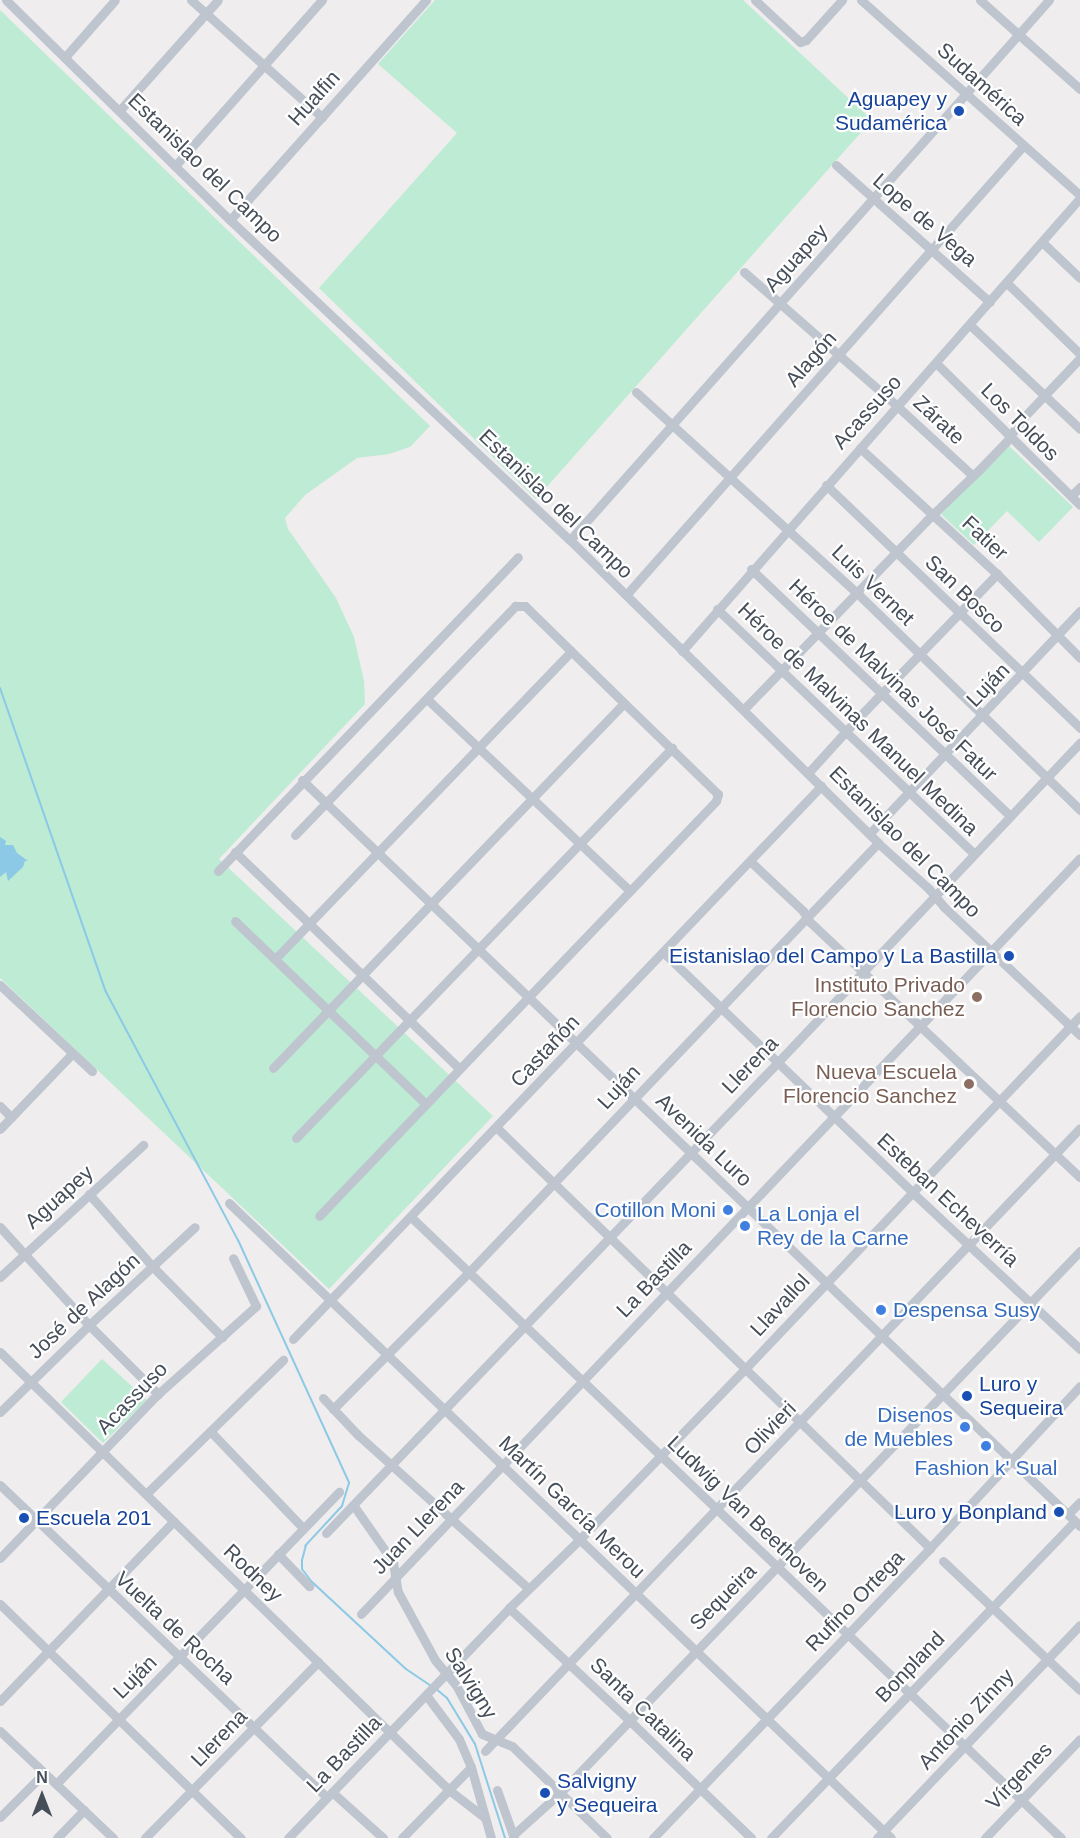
<!DOCTYPE html>
<meta charset="utf-8">
<style>
body{margin:0}
#map{position:relative;width:1080px;height:1838px;overflow:hidden;background:#efeded;font-family:Arial,sans-serif}
div>[style]{position:absolute}
[style*='--x']{left:calc(var(--x)*1px);top:calc(var(--y)*1px);width:calc(var(--w)*1px);rotate:calc(var(--a)*1deg)}
.green>*{inset:0;background:#bdebd4}
.water>*{inset:0;background:#8cc9e6}
.stream>*{height:2px;margin:-1px;padding:0 1px;transform-origin:1px;border-radius:1px;background:#8cc9e6}
.minor>*{height:9px;margin:-4.5px;padding:0 4.5px;transform-origin:4.5px;border-radius:4.5px;background:#bec5ce}
.dots>*{width:16px;height:16px;translate:-50% -50%;box-sizing:border-box;border:3px solid #fff;border-radius:50%}
span{translate:-50% -50%;white-space:nowrap;text-align:center;line-height:1.15;-webkit-text-stroke:4.5px #fff;paint-order:stroke}
.street-label{font-size:21px;color:#464e59}
.transit-label{font-size:21px;color:#164399}
.right{translate:-100% -50%;text-align:right}
.left{translate:0 -50%;text-align:left}
.education-label{font-size:21px;color:#785e54}
.shop-label{font-size:21px;color:#366cbe}
.north{position:absolute;left:12px;top:1766px;width:60px;height:60px;-webkit-text-stroke:4px #fff;paint-order:stroke;rotate:0deg;font-size:16px;font-weight:700;line-height:24px;text-align:center;color:#464e59}
.north::after{content:'';display:block;margin:auto;width:21px;height:27px;background:#464e59;clip-path:polygon(50% 0,100% 100%,50% 72%,0 100%)}
</style>
<div id="map">
<div class="green">
<div style="clip-path:polygon(435px 0,743px 0,872px 120px,536px 499px,319px 288px,457px 133px,378px 64px)"></div>
<div style="clip-path:polygon(0 10px,430px 426px,410px 447px,389px 454px,357px 458px,305px 495px,285px 518px,288px 529px,336px 598px,354px 637px,364px 681px,365px 704px,219px 859px,493px 1116px,329px 1289px,0 978px)"></div>
<div style="clip-path:polygon(1008px 445px,1073px 507px,1039px 542px,1007px 511px,974px 545px,941px 514px)"></div>
<div style="clip-path:polygon(102px 1359px,147px 1400px,103px 1443px,61px 1402px)"></div>
</div>
<div class="water">
<div style="clip-path:polygon(0 837px,6px 841px,5px 845px,13px 845px,17px 853px,28px 861px,25px 861px,23px 867px,8px 881px,6px 872px,0 877px)"></div>
</div>
<div class="stream">
<div style="--x:0;--y:688;--w:322;--a:70.8"></div>
<div style="--x:106;--y:992;--w:281;--a:62"></div>
<div style="--x:238;--y:1240;--w:267;--a:65.4"></div>
<div style="--x:349;--y:1483;--w:24;--a:107"></div>
<div style="--x:342;--y:1506;--w:54;--a:132.8"></div>
<div style="--x:306;--y:1545;--w:16;--a:105"></div>
<div style="--x:302;--y:1560;--w:9;--a:90"></div>
<div style="--x:302;--y:1569;--w:15;--a:53"></div>
<div style="--x:311;--y:1581;--w:129;--a:42.8"></div>
<div style="--x:406;--y:1669;--w:29;--a:34"></div>
<div style="--x:435;--y:1688;--w:16;--a:40"></div>
<div style="--x:447;--y:1698;--w:54;--a:58.7"></div>
<div style="--x:475;--y:1744;--w:99;--a:72.3"></div>
</div>
<div class="minor">
<div style="--x:6;--y:0;--w:314;--a:44.5"></div>
<div style="--x:230;--y:220;--w:467;--a:43.3"></div>
<div style="--x:570;--y:540;--w:432;--a:44.5"></div>
<div style="--x:878;--y:843;--w:69;--a:42"></div>
<div style="--x:929;--y:889;--w:23;--a:50"></div>
<div style="--x:944;--y:907;--w:187;--a:43.3"></div>
<div style="--x:191;--y:0;--w:176;--a:41.8"></div>
<div style="--x:755;--y:0;--w:62;--a:43"></div>
<div style="--x:800;--y:42;--w:6;--a:-18"></div>
<div style="--x:806;--y:40;--w:54;--a:-48"></div>
<div style="--x:861;--y:0;--w:293;--a:41.7"></div>
<div style="--x:980;--y:0;--w:134;--a:41.7"></div>
<div style="--x:66;--y:56;--w:74;--a:-48.8"></div>
<div style="--x:120;--y:110;--w:147;--a:-48.3"></div>
<div style="--x:836;--y:165;--w:206;--a:41.7"></div>
<div style="--x:175;--y:166;--w:222;--a:-48.5"></div>
<div style="--x:230;--y:220;--w:295;--a:-48.3"></div>
<div style="--x:1042;--y:242;--w:52;--a:43.5"></div>
<div style="--x:744;--y:272;--w:203;--a:41.2"></div>
<div style="--x:897;--y:406;--w:103;--a:42.6"></div>
<div style="--x:1007;--y:283;--w:102;--a:44.2"></div>
<div style="--x:970;--y:325;--w:151;--a:43.4"></div>
<div style="--x:936;--y:363;--w:202;--a:44.6"></div>
<div style="--x:636;--y:392;--w:297;--a:42.3"></div>
<div style="--x:856;--y:592;--w:313;--a:44.2"></div>
<div style="--x:860;--y:448;--w:186;--a:42.6"></div>
<div style="--x:997;--y:574;--w:118;--a:45.3"></div>
<div style="--x:826;--y:485;--w:352;--a:43.7"></div>
<div style="--x:1071;--y:496;--w:13;--a:-45"></div>
<div style="--x:570;--y:540;--w:722;--a:-48.43"></div>
<div style="--x:751;--y:569;--w:358;--a:43.6"></div>
<div style="--x:626;--y:595;--w:599;--a:-48.52"></div>
<div style="--x:717;--y:609;--w:355;--a:43.6"></div>
<div style="--x:682;--y:651;--w:603;--a:-48.7"></div>
<div style="--x:427;--y:699;--w:278;--a:43.4"></div>
<div style="--x:744;--y:709;--w:262;--a:-45.9"></div>
<div style="--x:926;--y:521;--w:72;--a:-43.9"></div>
<div style="--x:978;--y:471;--w:40;--a:-46"></div>
<div style="--x:1006;--y:442;--w:28;--a:-55"></div>
<div style="--x:1022;--y:419;--w:84;--a:-46.4"></div>
<div style="--x:809;--y:772;--w:72;--a:-47.8"></div>
<div style="--x:857;--y:719;--w:202;--a:-46"></div>
<div style="--x:302;--y:780;--w:1078;--a:43.8"></div>
<div style="--x:870;--y:833;--w:306;--a:-46.6"></div>
<div style="--x:295;--y:835;--w:318;--a:-46.1"></div>
<div style="--x:515;--y:606;--w:10;--a:0"></div>
<div style="--x:525;--y:606;--w:139;--a:44.4"></div>
<div style="--x:235;--y:852;--w:311;--a:44"></div>
<div style="--x:750;--y:861;--w:73;--a:43.3"></div>
<div style="--x:803;--y:911;--w:13;--a:58"></div>
<div style="--x:810;--y:922;--w:371;--a:43.4"></div>
<div style="--x:218;--y:871;--w:434;--a:-46.3"></div>
<div style="--x:235;--y:921;--w:263;--a:43.8"></div>
<div style="--x:663;--y:952;--w:346;--a:43.9"></div>
<div style="--x:912;--y:1192;--w:230;--a:43.1"></div>
<div style="--x:275;--y:959;--w:427;--a:-46.1"></div>
<div style="--x:0;--y:985;--w:126;--a:43.1"></div>
<div style="--x:273;--y:1068;--w:506;--a:-46.12"></div>
<div style="--x:624;--y:703;--w:131;--a:44.1"></div>
<div style="--x:718;--y:794;--w:7;--a:106"></div>
<div style="--x:716;--y:801;--w:574;--a:133.73"></div>
<div style="--x:0;--y:1106;--w:16;--a:45"></div>
<div style="--x:496;--y:1127;--w:605;--a:44.13"></div>
<div style="--x:0;--y:1129;--w:105;--a:-46.2"></div>
<div style="--x:296;--y:1138;--w:542;--a:-46.05"></div>
<div style="--x:89;--y:1194;--w:96;--a:48.8"></div>
<div style="--x:152;--y:1266;--w:100;--a:45.4"></div>
<div style="--x:229;--y:1203;--w:917;--a:43.81"></div>
<div style="--x:411;--y:1217;--w:899;--a:43.69"></div>
<div style="--x:0;--y:1227;--w:132;--a:47.8"></div>
<div style="--x:89;--y:1325;--w:98;--a:45"></div>
<div style="--x:0;--y:1277;--w:195;--a:-42.7"></div>
<div style="--x:293;--y:1339;--w:765;--a:-46.32"></div>
<div style="--x:0;--y:1352;--w:627;--a:44.29"></div>
<div style="--x:449;--y:1790;--w:44;--a:37.6"></div>
<div style="--x:323;--y:1398;--w:51;--a:46.6"></div>
<div style="--x:358;--y:1435;--w:229;--a:42"></div>
<div style="--x:333;--y:1409;--w:193;--a:-45.2"></div>
<div style="--x:469;--y:1272;--w:593;--a:-46.37"></div>
<div style="--x:0;--y:1412;--w:124;--a:-44.3"></div>
<div style="--x:89;--y:1325;--w:144;--a:-42.8"></div>
<div style="--x:211;--y:1432;--w:133;--a:46.2"></div>
<div style="--x:0;--y:1485;--w:452;--a:43.7"></div>
<div style="--x:146;--y:1494;--w:192;--a:-44.4"></div>
<div style="--x:354;--y:1506;--w:68;--a:55.1"></div>
<div style="--x:393;--y:1562;--w:30;--a:81"></div>
<div style="--x:398;--y:1592;--w:77;--a:61.4"></div>
<div style="--x:435;--y:1660;--w:33;--a:50"></div>
<div style="--x:456;--y:1685;--w:55;--a:62"></div>
<div style="--x:482;--y:1734;--w:32;--a:22"></div>
<div style="--x:512;--y:1746;--w:132;--a:44.1"></div>
<div style="--x:1068;--y:1514;--w:17;--a:-45"></div>
<div style="--x:326;--y:1533;--w:651;--a:-46.18"></div>
<div style="--x:777;--y:1063;--w:441;--a:-46.6"></div>
<div style="--x:278;--y:1554;--w:45;--a:45.9"></div>
<div style="--x:0;--y:1558;--w:228;--a:-46.1"></div>
<div style="--x:158;--y:1394;--w:132;--a:-41.9"></div>
<div style="--x:256;--y:1306;--w:53;--a:-115.6"></div>
<div style="--x:943;--y:1561;--w:188;--a:43.3"></div>
<div style="--x:0;--y:1604;--w:336;--a:44.2"></div>
<div style="--x:509;--y:1608;--w:164;--a:43"></div>
<div style="--x:629;--y:1720;--w:170;--a:44"></div>
<div style="--x:361;--y:1614;--w:1043;--a:-46.44"></div>
<div style="--x:426;--y:1695;--w:55;--a:53.1"></div>
<div style="--x:459;--y:1739;--w:30;--a:67"></div>
<div style="--x:471;--y:1767;--w:74;--a:74.3"></div>
<div style="--x:0;--y:1701;--w:250;--a:-46"></div>
<div style="--x:0;--y:1731;--w:156;--a:43.4"></div>
<div style="--x:485;--y:1751;--w:861;--a:-46.32"></div>
<div style="--x:56;--y:1784;--w:407;--a:-45.9"></div>
<div style="--x:497;--y:1790;--w:51;--a:70.5"></div>
<div style="--x:332;--y:1792;--w:69;--a:42"></div>
<div style="--x:0;--y:1817;--w:62;--a:-45"></div>
<div style="--x:513;--y:1835;--w:64;--a:-41.9"></div>
<div style="--x:561;--y:1792;--w:750;--a:-46.19"></div>
<div style="--x:57;--y:1838;--w:39;--a:-46"></div>
<div style="--x:145;--y:1838;--w:247;--a:-45.5"></div>
<div style="--x:288;--y:1838;--w:319;--a:-46.1"></div>
<div style="--x:509;--y:1608;--w:98;--a:-44.2"></div>
<div style="--x:579;--y:1540;--w:237;--a:-45.9"></div>
<div style="--x:744;--y:1370;--w:488;--a:-46.5"></div>
<div style="--x:402;--y:1838;--w:99;--a:-45.8"></div>
<div style="--x:653;--y:1838;--w:401;--a:-46.3"></div>
<div style="--x:930;--y:1548;--w:221;--a:-47.2"></div>
<div style="--x:771;--y:1838;--w:439;--a:-46.2"></div>
<div style="--x:877;--y:1838;--w:294;--a:-46.4"></div>
<div style="--x:985;--y:1838;--w:137;--a:-46.2"></div>
</div>
<div class="dots">
<div style="left:959px;top:111px;background:#1a4fb4"></div>
<div style="left:1009px;top:956px;background:#1a4fb4"></div>
<div style="left:977px;top:997px;background:#8d6e63"></div>
<div style="left:969px;top:1084px;background:#8d6e63"></div>
<div style="left:728px;top:1210px;background:#3f7fe0"></div>
<div style="left:745px;top:1226px;background:#3f7fe0"></div>
<div style="left:881px;top:1310px;background:#3f7fe0"></div>
<div style="left:967px;top:1396px;background:#1a4fb4"></div>
<div style="left:965px;top:1427px;background:#3f7fe0"></div>
<div style="left:986px;top:1446px;background:#3f7fe0"></div>
<div style="left:1059px;top:1512px;background:#1a4fb4"></div>
<div style="left:24px;top:1518px;background:#1a4fb4"></div>
<div style="left:545px;top:1793px;background:#1a4fb4"></div>
</div>
<div class="street-label">
<span style="left:982px;top:84px;rotate:42deg">Sudamérica</span>
<span style="left:314px;top:98px;rotate:-48deg">Hualfin</span>
<span style="left:205px;top:168px;rotate:44deg">Estanislao del Campo</span>
<span style="left:925px;top:220px;rotate:41deg">Lope de Vega</span>
<span style="left:796px;top:258px;rotate:-48deg">Aguapey</span>
<span style="left:811px;top:359px;rotate:-49deg">Alagón</span>
<span style="left:867px;top:412px;rotate:-48deg">Acassuso</span>
<span style="left:939px;top:420px;rotate:43deg">Zárate</span>
<span style="left:1020px;top:422px;rotate:45deg">Los Toldos</span>
<span style="left:556px;top:504px;rotate:44deg">Estanislao del Campo</span>
<span style="left:985px;top:538px;rotate:43deg">Fatier</span>
<span style="left:873px;top:585px;rotate:44deg">Luis Vernet</span>
<span style="left:965px;top:594px;rotate:44deg">San Bosco</span>
<span style="left:893px;top:680px;rotate:44deg">Héroe de Malvinas José Fatur</span>
<span style="left:988px;top:685px;rotate:-46deg">Luján</span>
<span style="left:858px;top:719px;rotate:44deg">Héroe de Malvinas Manuel Medina</span>
<span style="left:905px;top:842px;rotate:45deg">Estanislao del Campo</span>
<span style="left:545px;top:1051px;rotate:-47deg">Castañón</span>
<span style="left:750px;top:1065px;rotate:-46deg">Llerena</span>
<span style="left:619px;top:1087px;rotate:-47deg">Luján</span>
<span style="left:704px;top:1140px;rotate:44deg">Avenida Luro</span>
<span style="left:59px;top:1197px;rotate:-42deg">Aguapey</span>
<span style="left:948px;top:1200px;rotate:43deg">Esteban Echeverría</span>
<span style="left:654px;top:1279px;rotate:-46deg">La Bastilla</span>
<span style="left:780px;top:1305px;rotate:-47deg">Llavallol</span>
<span style="left:84px;top:1306px;rotate:-43deg">José de Alagón</span>
<span style="left:132px;top:1398px;rotate:-46deg">Acassuso</span>
<span style="left:770px;top:1428px;rotate:-46deg">Olivieri</span>
<span style="left:572px;top:1507px;rotate:44deg">Martín García Merou</span>
<span style="left:748px;top:1514px;rotate:44deg">Ludwig Van Beethoven</span>
<span style="left:418px;top:1527px;rotate:-46deg">Juan Llerena</span>
<span style="left:253px;top:1573px;rotate:44deg">Rodney</span>
<span style="left:723px;top:1597px;rotate:-45deg">Sequeira</span>
<span style="left:855px;top:1601px;rotate:-46deg">Rufino Ortega</span>
<span style="left:175px;top:1628px;rotate:43deg">Vuelta de Rocha</span>
<span style="left:910px;top:1667px;rotate:-46deg">Bonpland</span>
<span style="left:135px;top:1677px;rotate:-45deg">Luján</span>
<span style="left:471px;top:1683px;rotate:58deg">Salvigny</span>
<span style="left:643px;top:1709px;rotate:44deg">Santa Catalina</span>
<span style="left:966px;top:1719px;rotate:-47deg">Antonio Zinny</span>
<span style="left:219px;top:1738px;rotate:-46deg">Llerena</span>
<span style="left:344px;top:1754px;rotate:-46deg">La Bastilla</span>
<span style="left:1019px;top:1776px;rotate:-46deg">Vírgenes</span>
</div>
<div class="transit-label">
<span class="right" style="left:947px;top:111px">Aguapey y<br>Sudamérica</span>
<span class="right" style="left:997px;top:956px">Eistanislao del Campo y La Bastilla</span>
<span class="left" style="left:979px;top:1396px">Luro y<br>Sequeira</span>
<span class="right" style="left:1047px;top:1512px">Luro y Bonpland</span>
<span class="left" style="left:36px;top:1518px">Escuela 201</span>
<span class="left" style="left:557px;top:1793px">Salvigny<br>y Sequeira</span>
</div>
<div class="education-label">
<span class="right" style="left:965px;top:997px">Instituto Privado<br>Florencio Sanchez</span>
<span class="right" style="left:957px;top:1084px">Nueva Escuela<br>Florencio Sanchez</span>
</div>
<div class="shop-label">
<span class="right" style="left:716px;top:1210px">Cotillon Moni</span>
<span class="left" style="left:757px;top:1226px">La Lonja el<br>Rey de la Carne</span>
<span class="left" style="left:893px;top:1310px">Despensa Susy</span>
<span class="right" style="left:953px;top:1427px">Disenos<br>de Muebles</span>
<span style="left:986px;top:1468px">Fashion k' Sual</span>
</div>
<div class="north">N</div>
</div>
